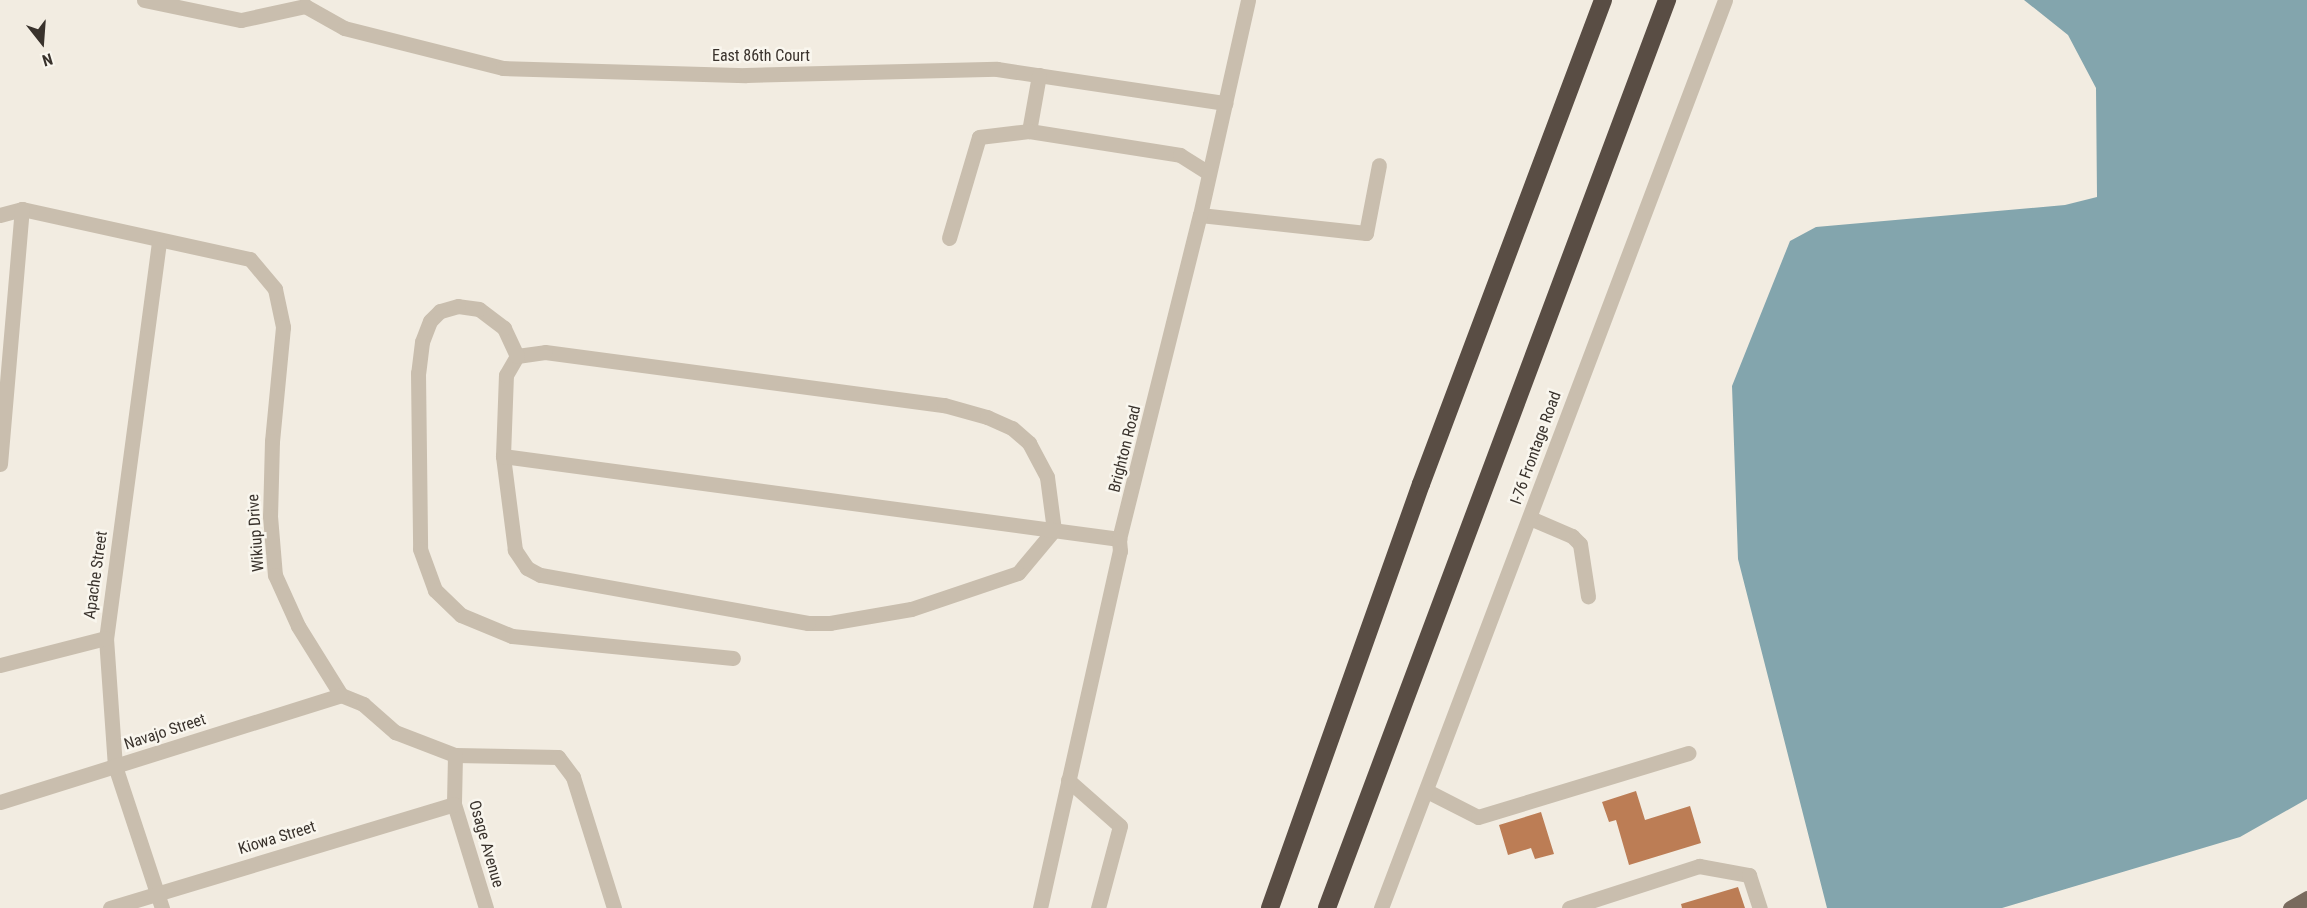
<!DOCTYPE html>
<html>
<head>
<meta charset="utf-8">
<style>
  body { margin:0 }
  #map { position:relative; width:2307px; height:908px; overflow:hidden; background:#f2ece1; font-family:"Roboto Condensed",sans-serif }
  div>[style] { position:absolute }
  .water>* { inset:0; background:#83a5ad }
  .building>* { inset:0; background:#bc7d55 }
  .minor>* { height:15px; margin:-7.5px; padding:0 7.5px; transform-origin:7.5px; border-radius:7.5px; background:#c9beae }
  .major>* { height:15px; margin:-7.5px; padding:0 7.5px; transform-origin:7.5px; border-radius:7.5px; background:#796b5e }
  .highway>* { height:18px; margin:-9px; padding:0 9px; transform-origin:9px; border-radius:9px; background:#594d44 }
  span { translate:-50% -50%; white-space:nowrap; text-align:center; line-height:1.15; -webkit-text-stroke:5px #f9f6ee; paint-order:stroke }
  .street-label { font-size:16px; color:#39322c }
  .north { position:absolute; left:12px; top:12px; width:60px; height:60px; -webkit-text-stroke:4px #f9f6ee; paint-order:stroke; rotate:163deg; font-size:16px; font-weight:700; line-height:24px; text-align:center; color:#39322c }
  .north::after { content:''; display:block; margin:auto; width:21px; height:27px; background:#39322c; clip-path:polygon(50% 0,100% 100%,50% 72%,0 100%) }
</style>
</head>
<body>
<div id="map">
  <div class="water">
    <div style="clip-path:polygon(2024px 0,2307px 0,2307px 799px,2240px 837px,2002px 908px,1827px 908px,1738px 559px,1732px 386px,1790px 241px,1816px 227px,2065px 205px,2097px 197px,2096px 88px,2068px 35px)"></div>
  </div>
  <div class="building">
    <div style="clip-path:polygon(1636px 791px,1645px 820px,1690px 806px,1701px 843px,1629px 865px,1616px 820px,1609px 822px,1602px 802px)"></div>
    <div style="clip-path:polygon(1541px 812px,1554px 854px,1535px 859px,1531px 848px,1508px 855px,1499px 825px)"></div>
    <div style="clip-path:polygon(1738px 887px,1745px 908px,1682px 908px,1681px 904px)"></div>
  </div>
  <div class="minor">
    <div style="left:144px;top:0;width:99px;rotate:11.7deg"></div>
    <div style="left:241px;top:20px;width:66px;rotate:-12.3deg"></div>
    <div style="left:305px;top:6px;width:45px;rotate:29.4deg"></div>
    <div style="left:344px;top:28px;width:164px;rotate:14.1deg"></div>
    <div style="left:503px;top:68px;width:243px;rotate:1.7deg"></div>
    <div style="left:746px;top:75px;width:251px;rotate:-1.4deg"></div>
    <div style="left:997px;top:69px;width:231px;rotate:8.5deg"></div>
    <div style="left:1039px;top:75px;width:57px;rotate:100.1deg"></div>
    <div style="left:1029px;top:131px;width:153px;rotate:9deg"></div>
    <div style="left:1180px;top:155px;width:34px;rotate:32deg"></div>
    <div style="left:0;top:215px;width:23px;rotate:-15deg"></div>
    <div style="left:22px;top:209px;width:233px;rotate:12.4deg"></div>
    <div style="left:250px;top:259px;width:39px;rotate:50deg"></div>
    <div style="left:275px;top:289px;width:39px;rotate:78deg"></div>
    <div style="left:283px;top:327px;width:115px;rotate:95.5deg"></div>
    <div style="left:272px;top:441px;width:75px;rotate:91.5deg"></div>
    <div style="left:270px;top:516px;width:59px;rotate:85.2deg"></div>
    <div style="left:275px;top:575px;width:56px;rotate:65.7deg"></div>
    <div style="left:298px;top:626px;width:81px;rotate:58.1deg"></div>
    <div style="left:341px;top:695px;width:24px;rotate:22deg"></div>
    <div style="left:363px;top:704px;width:43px;rotate:41.2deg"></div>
    <div style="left:395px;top:732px;width:64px;rotate:21deg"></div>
    <div style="left:455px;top:755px;width:103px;rotate:1.1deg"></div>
    <div style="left:558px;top:757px;width:25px;rotate:53deg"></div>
    <div style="left:573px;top:777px;width:137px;rotate:72.6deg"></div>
    <div style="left:1200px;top:215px;width:167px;rotate:6.2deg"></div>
    <div style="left:1366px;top:233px;width:69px;rotate:-79.2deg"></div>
    <div style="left:949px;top:238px;width:105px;rotate:-73.5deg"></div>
    <div style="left:979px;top:137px;width:50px;rotate:-6.8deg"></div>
    <div style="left:159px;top:242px;width:400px;rotate:97.6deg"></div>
    <div style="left:106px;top:638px;width:128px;rotate:86deg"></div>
    <div style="left:115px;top:766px;width:150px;rotate:71.7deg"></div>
    <div style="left:545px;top:352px;width:403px;rotate:7.6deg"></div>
    <div style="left:944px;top:405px;width:45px;rotate:15.6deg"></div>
    <div style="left:987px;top:417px;width:27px;rotate:24deg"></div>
    <div style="left:1012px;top:428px;width:23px;rotate:41deg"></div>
    <div style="left:1029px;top:443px;width:38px;rotate:62deg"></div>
    <div style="left:1047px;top:477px;width:53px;rotate:82.5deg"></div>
    <div style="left:1054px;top:530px;width:56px;rotate:129.9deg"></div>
    <div style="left:1018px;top:573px;width:113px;rotate:161.4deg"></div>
    <div style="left:911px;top:609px;width:82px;rotate:170.2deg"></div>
    <div style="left:830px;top:623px;width:22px;rotate:180deg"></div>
    <div style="left:808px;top:623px;width:272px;rotate:-169.8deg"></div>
    <div style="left:540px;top:575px;width:15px;rotate:-152deg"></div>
    <div style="left:527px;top:568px;width:22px;rotate:-124deg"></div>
    <div style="left:515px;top:550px;width:95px;rotate:-97.3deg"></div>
    <div style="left:503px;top:456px;width:81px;rotate:-87.9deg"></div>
    <div style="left:506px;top:375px;width:22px;rotate:-60deg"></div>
    <div style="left:517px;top:356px;width:28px;rotate:-8deg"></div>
    <div style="left:517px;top:356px;width:31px;rotate:-115deg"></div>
    <div style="left:504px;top:328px;width:31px;rotate:-143deg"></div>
    <div style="left:479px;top:309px;width:21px;rotate:-172deg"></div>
    <div style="left:458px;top:306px;width:19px;rotate:164deg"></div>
    <div style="left:440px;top:311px;width:14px;rotate:135deg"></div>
    <div style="left:430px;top:321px;width:22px;rotate:111deg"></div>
    <div style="left:422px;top:342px;width:31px;rotate:97deg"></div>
    <div style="left:418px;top:373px;width:176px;rotate:89.3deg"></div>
    <div style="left:420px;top:549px;width:44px;rotate:69.9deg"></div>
    <div style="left:435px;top:590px;width:36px;rotate:44deg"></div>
    <div style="left:461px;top:615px;width:55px;rotate:22.4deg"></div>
    <div style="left:512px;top:636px;width:222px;rotate:5.7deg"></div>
    <div style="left:503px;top:456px;width:622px;rotate:7.67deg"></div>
    <div style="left:0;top:464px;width:256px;rotate:-85.1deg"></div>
    <div style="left:1530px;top:518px;width:46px;rotate:23.2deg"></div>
    <div style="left:1572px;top:536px;width:11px;rotate:45deg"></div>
    <div style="left:1580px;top:544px;width:53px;rotate:81.3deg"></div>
    <div style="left:0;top:665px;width:109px;rotate:-14.3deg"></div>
    <div style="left:455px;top:755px;width:49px;rotate:91.2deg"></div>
    <div style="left:454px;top:804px;width:109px;rotate:72.9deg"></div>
    <div style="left:1068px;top:780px;width:69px;rotate:41.5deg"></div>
    <div style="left:1120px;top:826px;width:85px;rotate:105deg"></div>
    <div style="left:1427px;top:791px;width:57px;rotate:27deg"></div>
    <div style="left:1478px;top:817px;width:220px;rotate:-16.9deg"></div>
    <div style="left:0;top:802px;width:357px;rotate:-17.4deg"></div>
    <div style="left:110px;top:908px;width:359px;rotate:-16.8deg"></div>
    <div style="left:1040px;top:908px;width:366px;rotate:-77.4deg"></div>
    <div style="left:1120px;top:551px;width:12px;rotate:-95deg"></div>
    <div style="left:1119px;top:539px;width:334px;rotate:-76deg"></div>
    <div style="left:1200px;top:215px;width:220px;rotate:-77.4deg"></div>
    <div style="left:1381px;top:908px;width:971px;rotate:-69.25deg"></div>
    <div style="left:1569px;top:908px;width:137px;rotate:-17.9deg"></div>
    <div style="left:1699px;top:866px;width:51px;rotate:10.2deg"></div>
    <div style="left:1749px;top:875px;width:35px;rotate:72deg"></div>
  </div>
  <div class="major">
    <div style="left:2290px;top:908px;width:20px;rotate:-30deg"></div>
  </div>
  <div class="highway">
    <div style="left:1270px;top:908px;width:450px;rotate:-70.4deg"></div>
    <div style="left:1421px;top:484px;width:517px;rotate:-69.39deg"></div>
    <div style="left:1327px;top:908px;width:970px;rotate:-69.47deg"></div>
  </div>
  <div class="street-label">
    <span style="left:761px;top:56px">East 86th Court</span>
    <span style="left:1536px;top:448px;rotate:-70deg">I-76 Frontage Road</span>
    <span style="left:1125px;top:449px;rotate:-76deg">Brighton Road</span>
    <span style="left:256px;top:533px;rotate:-94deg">Wikiup Drive</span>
    <span style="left:96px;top:575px;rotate:-82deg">Apache Street</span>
    <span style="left:165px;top:732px;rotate:-18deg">Navajo Street</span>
    <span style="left:277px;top:838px;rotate:-17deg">Kiowa Street</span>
    <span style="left:486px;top:844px;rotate:74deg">Osage Avenue</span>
  </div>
  <div class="north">N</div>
</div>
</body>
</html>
